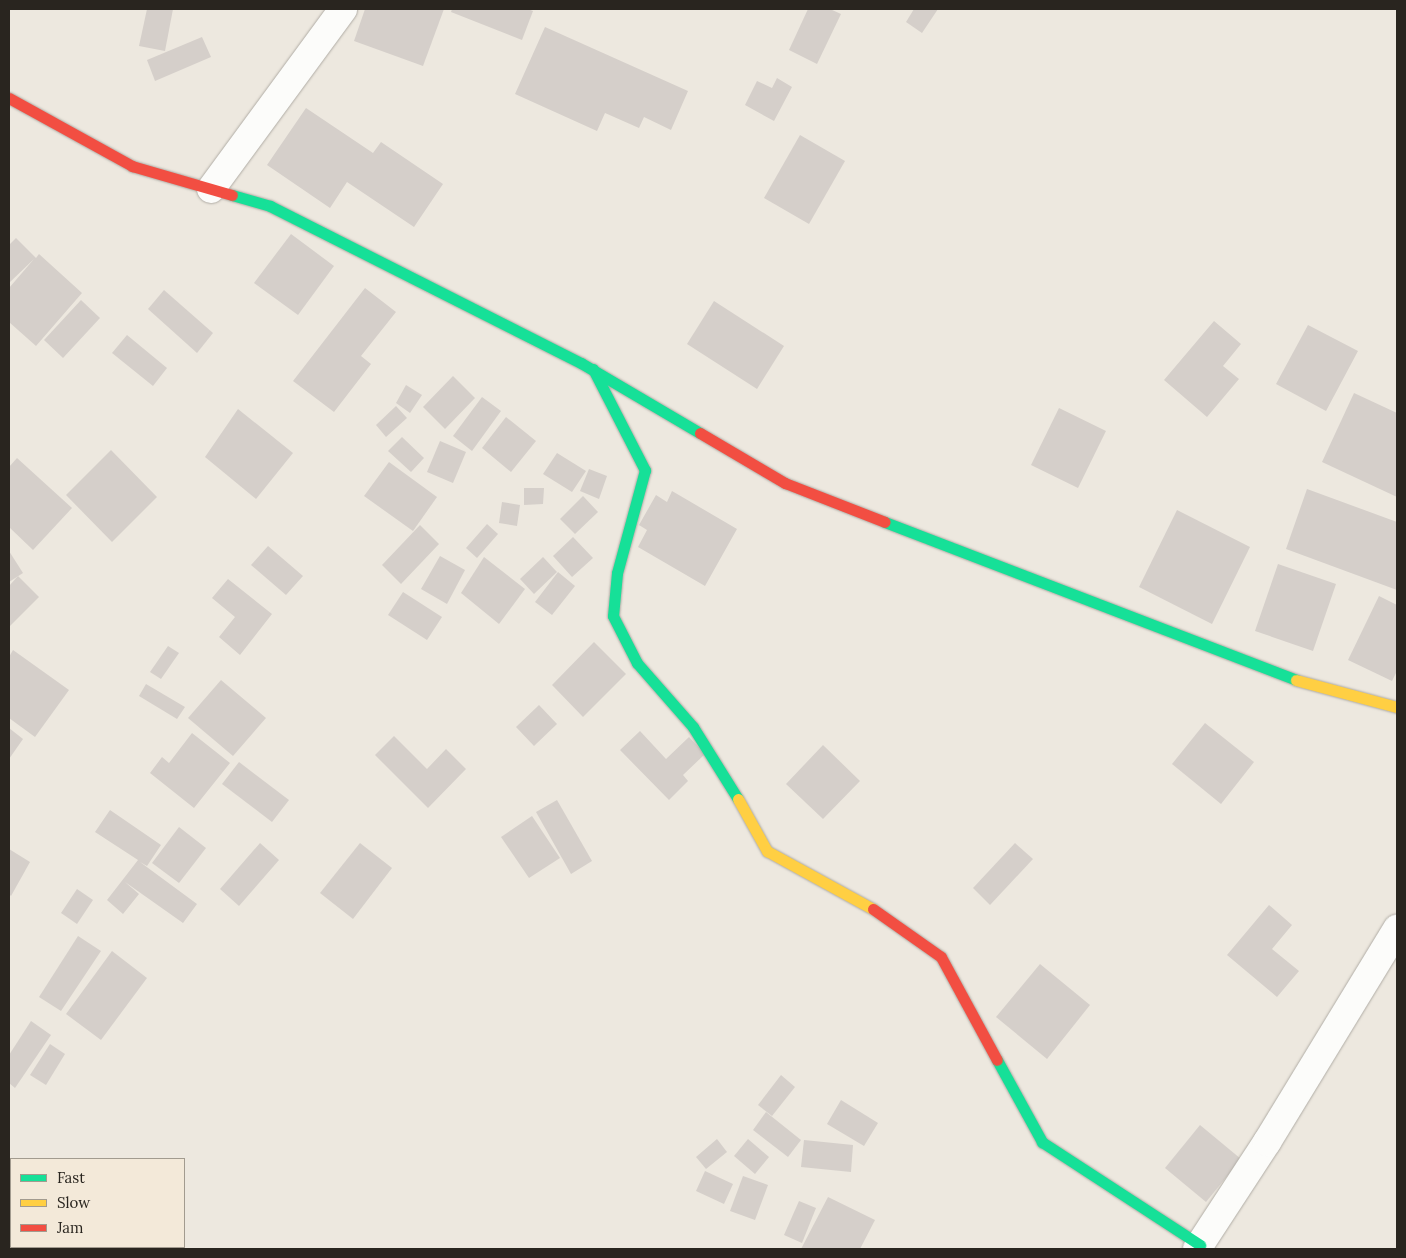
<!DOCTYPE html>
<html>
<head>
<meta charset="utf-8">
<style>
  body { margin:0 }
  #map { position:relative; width:1406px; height:1258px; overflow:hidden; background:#ede8df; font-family:Lora,serif }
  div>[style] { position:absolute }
  .building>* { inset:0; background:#d5cfca }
  .roads { filter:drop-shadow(0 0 1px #b0aca5) drop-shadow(0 0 1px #b0aca5) }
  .street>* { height:28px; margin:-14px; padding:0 14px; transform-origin:14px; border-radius:14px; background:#fcfcfa }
  .fast>* { height:11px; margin:-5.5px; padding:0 5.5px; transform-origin:5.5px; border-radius:5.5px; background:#16e098 }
  .slow>* { height:11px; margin:-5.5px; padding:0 5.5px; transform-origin:5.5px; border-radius:5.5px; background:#ffcf43 }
  .jam>* { height:11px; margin:-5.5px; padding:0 5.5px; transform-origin:5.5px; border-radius:5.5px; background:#f24e42 }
  span { translate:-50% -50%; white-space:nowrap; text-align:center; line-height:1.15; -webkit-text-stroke:5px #f3e9d9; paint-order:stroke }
  .frame { position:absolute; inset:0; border:10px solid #29251f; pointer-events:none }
  .legend { position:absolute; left:10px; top:1158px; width:175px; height:90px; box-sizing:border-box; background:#f3e9d9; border:1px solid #a29b8f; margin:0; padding:6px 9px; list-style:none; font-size:15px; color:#29251f }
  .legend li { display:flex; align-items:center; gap:10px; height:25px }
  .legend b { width:25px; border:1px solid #a29b8f }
</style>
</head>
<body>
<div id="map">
  <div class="building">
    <div style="clip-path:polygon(147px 9px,173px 9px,165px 51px,139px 46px)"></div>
    <div style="clip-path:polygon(365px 9px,444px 9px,423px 66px,354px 41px)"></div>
    <div style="clip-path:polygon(452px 9px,528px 9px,533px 11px,522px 40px,451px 12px)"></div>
    <div style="clip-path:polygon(808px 9px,830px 9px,841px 14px,817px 64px,789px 50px)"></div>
    <div style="clip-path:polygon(914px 9px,938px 9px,922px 33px,906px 22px)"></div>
    <div style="clip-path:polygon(545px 27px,688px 91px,671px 130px,644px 117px,639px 128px,605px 113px,597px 131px,515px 94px)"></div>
    <div style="clip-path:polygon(202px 37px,211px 57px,155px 81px,147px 60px)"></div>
    <div style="clip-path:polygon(777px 78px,792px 87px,774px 121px,745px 105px,757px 81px,772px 88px)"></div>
    <div style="clip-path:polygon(306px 108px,373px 153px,381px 142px,443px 184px,414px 227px,347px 182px,330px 208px,267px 165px)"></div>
    <div style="clip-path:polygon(800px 135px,845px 161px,809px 224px,764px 198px)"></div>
    <div style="clip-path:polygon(291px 234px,334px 266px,298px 315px,254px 283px)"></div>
    <div style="clip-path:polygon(16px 238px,36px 258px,39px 254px,82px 293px,36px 346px,9px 322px,9px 288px,34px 259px,9px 283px,9px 245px)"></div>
    <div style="clip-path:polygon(365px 288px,396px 312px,361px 356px,371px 364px,334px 412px,293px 381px)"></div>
    <div style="clip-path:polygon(164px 290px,213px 333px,197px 353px,148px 309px)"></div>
    <div style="clip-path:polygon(81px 300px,100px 318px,63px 358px,44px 340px)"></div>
    <div style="clip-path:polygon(714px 301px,784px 346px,757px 389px,687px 344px)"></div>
    <div style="clip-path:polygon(1214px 321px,1241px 344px,1223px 366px,1239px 379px,1207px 417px,1164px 380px)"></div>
    <div style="clip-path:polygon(1308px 325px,1358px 351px,1326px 411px,1276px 384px)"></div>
    <div style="clip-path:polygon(127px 335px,167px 368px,153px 386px,112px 353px)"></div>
    <div style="clip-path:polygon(453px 376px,475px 398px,445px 429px,423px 407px)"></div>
    <div style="clip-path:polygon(406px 385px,422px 395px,410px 413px,396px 403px)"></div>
    <div style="clip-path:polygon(1354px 393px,1397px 413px,1397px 497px,1322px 462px)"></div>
    <div style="clip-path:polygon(482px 397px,501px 411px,472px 451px,453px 436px)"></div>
    <div style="clip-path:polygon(396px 406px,407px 418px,386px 437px,376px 425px)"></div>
    <div style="clip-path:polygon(1059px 408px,1106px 431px,1078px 488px,1031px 465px)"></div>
    <div style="clip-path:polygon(238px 409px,293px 453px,256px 499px,205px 457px)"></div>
    <div style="clip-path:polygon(506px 417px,536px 441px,511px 472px,482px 448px)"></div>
    <div style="clip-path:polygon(402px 437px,424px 458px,411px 472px,388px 451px)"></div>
    <div style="clip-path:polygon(440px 441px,466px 452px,453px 483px,427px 472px)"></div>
    <div style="clip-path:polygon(111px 450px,157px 497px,112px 542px,66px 495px)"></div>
    <div style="clip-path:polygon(557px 453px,586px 471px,572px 492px,543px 474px)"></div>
    <div style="clip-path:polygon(17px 458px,72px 508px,33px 550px,9px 527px,9px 467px)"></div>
    <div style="clip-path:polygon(389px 462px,437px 497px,413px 531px,364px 496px)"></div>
    <div style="clip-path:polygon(589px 469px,607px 476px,599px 499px,580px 491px)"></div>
    <div style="clip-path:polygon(524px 488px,544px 488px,543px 504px,524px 505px)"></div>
    <div style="clip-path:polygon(1307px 489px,1397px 522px,1397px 590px,1286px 549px)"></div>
    <div style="clip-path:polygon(672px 491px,737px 529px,705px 586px,638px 547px,647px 530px,639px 525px,656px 495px,667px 502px)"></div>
    <div style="clip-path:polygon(583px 496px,598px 512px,575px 534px,560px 519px)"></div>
    <div style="clip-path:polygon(502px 502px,520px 505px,517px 526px,499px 523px)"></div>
    <div style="clip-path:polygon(1177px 510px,1250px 547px,1212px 624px,1139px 587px)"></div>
    <div style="clip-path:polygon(487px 524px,498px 534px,477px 558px,466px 548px)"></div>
    <div style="clip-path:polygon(420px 525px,439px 544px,401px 584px,382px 565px)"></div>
    <div style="clip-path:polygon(573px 537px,593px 558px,572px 577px,553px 556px)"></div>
    <div style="clip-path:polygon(268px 546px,303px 576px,286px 595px,251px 565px)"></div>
    <div style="clip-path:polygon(9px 551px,23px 573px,9px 582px)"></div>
    <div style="clip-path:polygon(440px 556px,465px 570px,447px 604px,421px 589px)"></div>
    <div style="clip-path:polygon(484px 557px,525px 589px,499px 624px,461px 593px)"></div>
    <div style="clip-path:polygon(543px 557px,557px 572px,534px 594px,520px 579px)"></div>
    <div style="clip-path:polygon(1278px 564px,1336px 584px,1313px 651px,1255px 631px)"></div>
    <div style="clip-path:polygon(558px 572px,575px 586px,552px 615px,535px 602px)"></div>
    <div style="clip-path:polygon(18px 576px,39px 597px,9px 627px,9px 586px)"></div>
    <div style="clip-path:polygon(228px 579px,272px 614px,240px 655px,219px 637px,235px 617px,212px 598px)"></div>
    <div style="clip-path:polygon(403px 592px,442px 617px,427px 640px,388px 615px)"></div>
    <div style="clip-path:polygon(1379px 596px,1397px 605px,1397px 671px,1392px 681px,1348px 660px)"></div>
    <div style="clip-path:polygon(594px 642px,626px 674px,583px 717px,552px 685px)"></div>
    <div style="clip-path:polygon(168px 646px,179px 653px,161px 679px,150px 672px)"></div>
    <div style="clip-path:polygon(13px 650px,69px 690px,35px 737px,9px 718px,9px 657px)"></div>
    <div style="clip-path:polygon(221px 680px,266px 718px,233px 756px,188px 718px)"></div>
    <div style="clip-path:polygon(146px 684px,185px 707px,177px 719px,139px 696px)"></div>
    <div style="clip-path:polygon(539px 705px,557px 724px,534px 746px,516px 727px)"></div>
    <div style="clip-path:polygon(1205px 723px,1254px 762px,1221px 804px,1172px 764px)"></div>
    <div style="clip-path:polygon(9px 728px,23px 739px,9px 759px)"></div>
    <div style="clip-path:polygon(640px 731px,666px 759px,689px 737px,705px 754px,683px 775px,688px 781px,669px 800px,620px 750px)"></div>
    <div style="clip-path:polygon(192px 733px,230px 763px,194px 808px,150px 773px,162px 757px,169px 763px)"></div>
    <div style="clip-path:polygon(394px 736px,427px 769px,446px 749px,466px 769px,428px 808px,375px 755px)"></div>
    <div style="clip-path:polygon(823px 745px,860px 781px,823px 819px,786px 784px)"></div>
    <div style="clip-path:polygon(239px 762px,289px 800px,272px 822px,222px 784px)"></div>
    <div style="clip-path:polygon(557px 800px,592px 861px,571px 874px,536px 812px)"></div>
    <div style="clip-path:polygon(110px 810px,161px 845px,147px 866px,140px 862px,197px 904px,183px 923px,125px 882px,139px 894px,123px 914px,107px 900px,138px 860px,95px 832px)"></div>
    <div style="clip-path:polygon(532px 816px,560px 858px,529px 878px,501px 837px)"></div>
    <div style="clip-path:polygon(179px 827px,206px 848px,179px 883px,152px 863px)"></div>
    <div style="clip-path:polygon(260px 843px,279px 860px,239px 906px,220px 889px)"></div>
    <div style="clip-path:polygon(360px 843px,392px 868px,353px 919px,320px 893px)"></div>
    <div style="clip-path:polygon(1015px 843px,1033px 859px,990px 905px,973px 888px)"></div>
    <div style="clip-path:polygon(9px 849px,30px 862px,11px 896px,9px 894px)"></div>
    <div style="clip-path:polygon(77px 889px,93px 900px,77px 924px,61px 913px)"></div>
    <div style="clip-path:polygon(1269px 905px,1292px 925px,1272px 949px,1299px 971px,1277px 997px,1227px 955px)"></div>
    <div style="clip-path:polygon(78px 936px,101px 951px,61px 1011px,39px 997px)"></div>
    <div style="clip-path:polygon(112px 951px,147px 978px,101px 1040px,66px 1014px)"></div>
    <div style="clip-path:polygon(1040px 964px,1090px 1005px,1047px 1059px,996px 1017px)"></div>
    <div style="clip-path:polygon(31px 1021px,51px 1035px,15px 1088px,9px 1083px,9px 1055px)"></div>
    <div style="clip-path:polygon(50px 1044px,65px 1054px,46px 1085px,30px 1075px)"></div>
    <div style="clip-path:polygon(781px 1075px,795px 1087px,772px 1116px,758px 1105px)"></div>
    <div style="clip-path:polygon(841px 1100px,878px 1123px,864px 1146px,827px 1124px)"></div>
    <div style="clip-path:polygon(766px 1112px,801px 1140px,788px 1157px,753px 1130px)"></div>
    <div style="clip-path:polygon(1200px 1125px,1241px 1159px,1206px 1202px,1165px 1168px)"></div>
    <div style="clip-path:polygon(717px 1139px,727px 1152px,706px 1169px,696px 1157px)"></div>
    <div style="clip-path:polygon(748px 1139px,769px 1157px,755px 1174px,734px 1156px)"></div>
    <div style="clip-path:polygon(804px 1140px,853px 1145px,851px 1172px,801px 1167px)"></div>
    <div style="clip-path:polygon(705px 1171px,733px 1184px,724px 1204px,696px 1191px)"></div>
    <div style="clip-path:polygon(743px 1176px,768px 1185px,755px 1220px,730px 1211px)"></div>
    <div style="clip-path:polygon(828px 1197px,875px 1220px,860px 1249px,801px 1249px)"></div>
    <div style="clip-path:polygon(799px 1201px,816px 1208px,802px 1243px,784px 1235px)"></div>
    <div style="clip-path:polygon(51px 1247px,98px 1247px,49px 1249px)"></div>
  </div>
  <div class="roads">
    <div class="street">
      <div style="left:211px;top:189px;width:223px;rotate:-53.7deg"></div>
      <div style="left:1197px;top:1249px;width:128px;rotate:-56.8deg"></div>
      <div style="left:1267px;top:1142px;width:250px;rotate:-58.6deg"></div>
    </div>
    <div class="fast">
      <div style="left:232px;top:195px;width:40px;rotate:16deg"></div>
      <div style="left:270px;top:206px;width:348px;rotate:26.8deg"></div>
      <div style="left:581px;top:363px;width:138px;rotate:30.5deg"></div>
      <div style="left:593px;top:369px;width:114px;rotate:62.8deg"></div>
      <div style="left:645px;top:470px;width:107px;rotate:105.2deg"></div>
      <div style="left:617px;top:573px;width:43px;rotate:95.3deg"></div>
      <div style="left:613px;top:616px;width:53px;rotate:62.9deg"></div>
      <div style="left:637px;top:663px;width:85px;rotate:48.8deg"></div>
      <div style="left:693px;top:727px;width:85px;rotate:58deg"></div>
      <div style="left:885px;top:522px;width:440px;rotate:21deg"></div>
      <div style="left:997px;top:1060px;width:94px;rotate:61.2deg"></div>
      <div style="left:1042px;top:1142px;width:189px;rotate:33.1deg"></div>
    </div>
    <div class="slow">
      <div style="left:1296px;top:680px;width:105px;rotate:15deg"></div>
      <div style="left:738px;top:799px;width:60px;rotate:60.9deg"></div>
      <div style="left:767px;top:851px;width:121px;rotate:28.7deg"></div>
    </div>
    <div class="jam">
      <div style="left:9px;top:98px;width:141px;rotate:28.9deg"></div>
      <div style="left:132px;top:166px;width:104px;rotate:16.2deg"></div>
      <div style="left:700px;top:433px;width:99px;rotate:30.5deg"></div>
      <div style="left:785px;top:483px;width:107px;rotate:21.3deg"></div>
      <div style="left:873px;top:909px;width:83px;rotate:35.2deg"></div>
      <div style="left:941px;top:957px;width:117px;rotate:61.5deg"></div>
    </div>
  </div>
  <div class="frame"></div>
  <ul class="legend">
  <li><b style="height:6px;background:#16e098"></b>Fast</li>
  <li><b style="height:6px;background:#ffcf43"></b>Slow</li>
  <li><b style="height:6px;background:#f24e42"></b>Jam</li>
  </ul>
</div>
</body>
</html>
